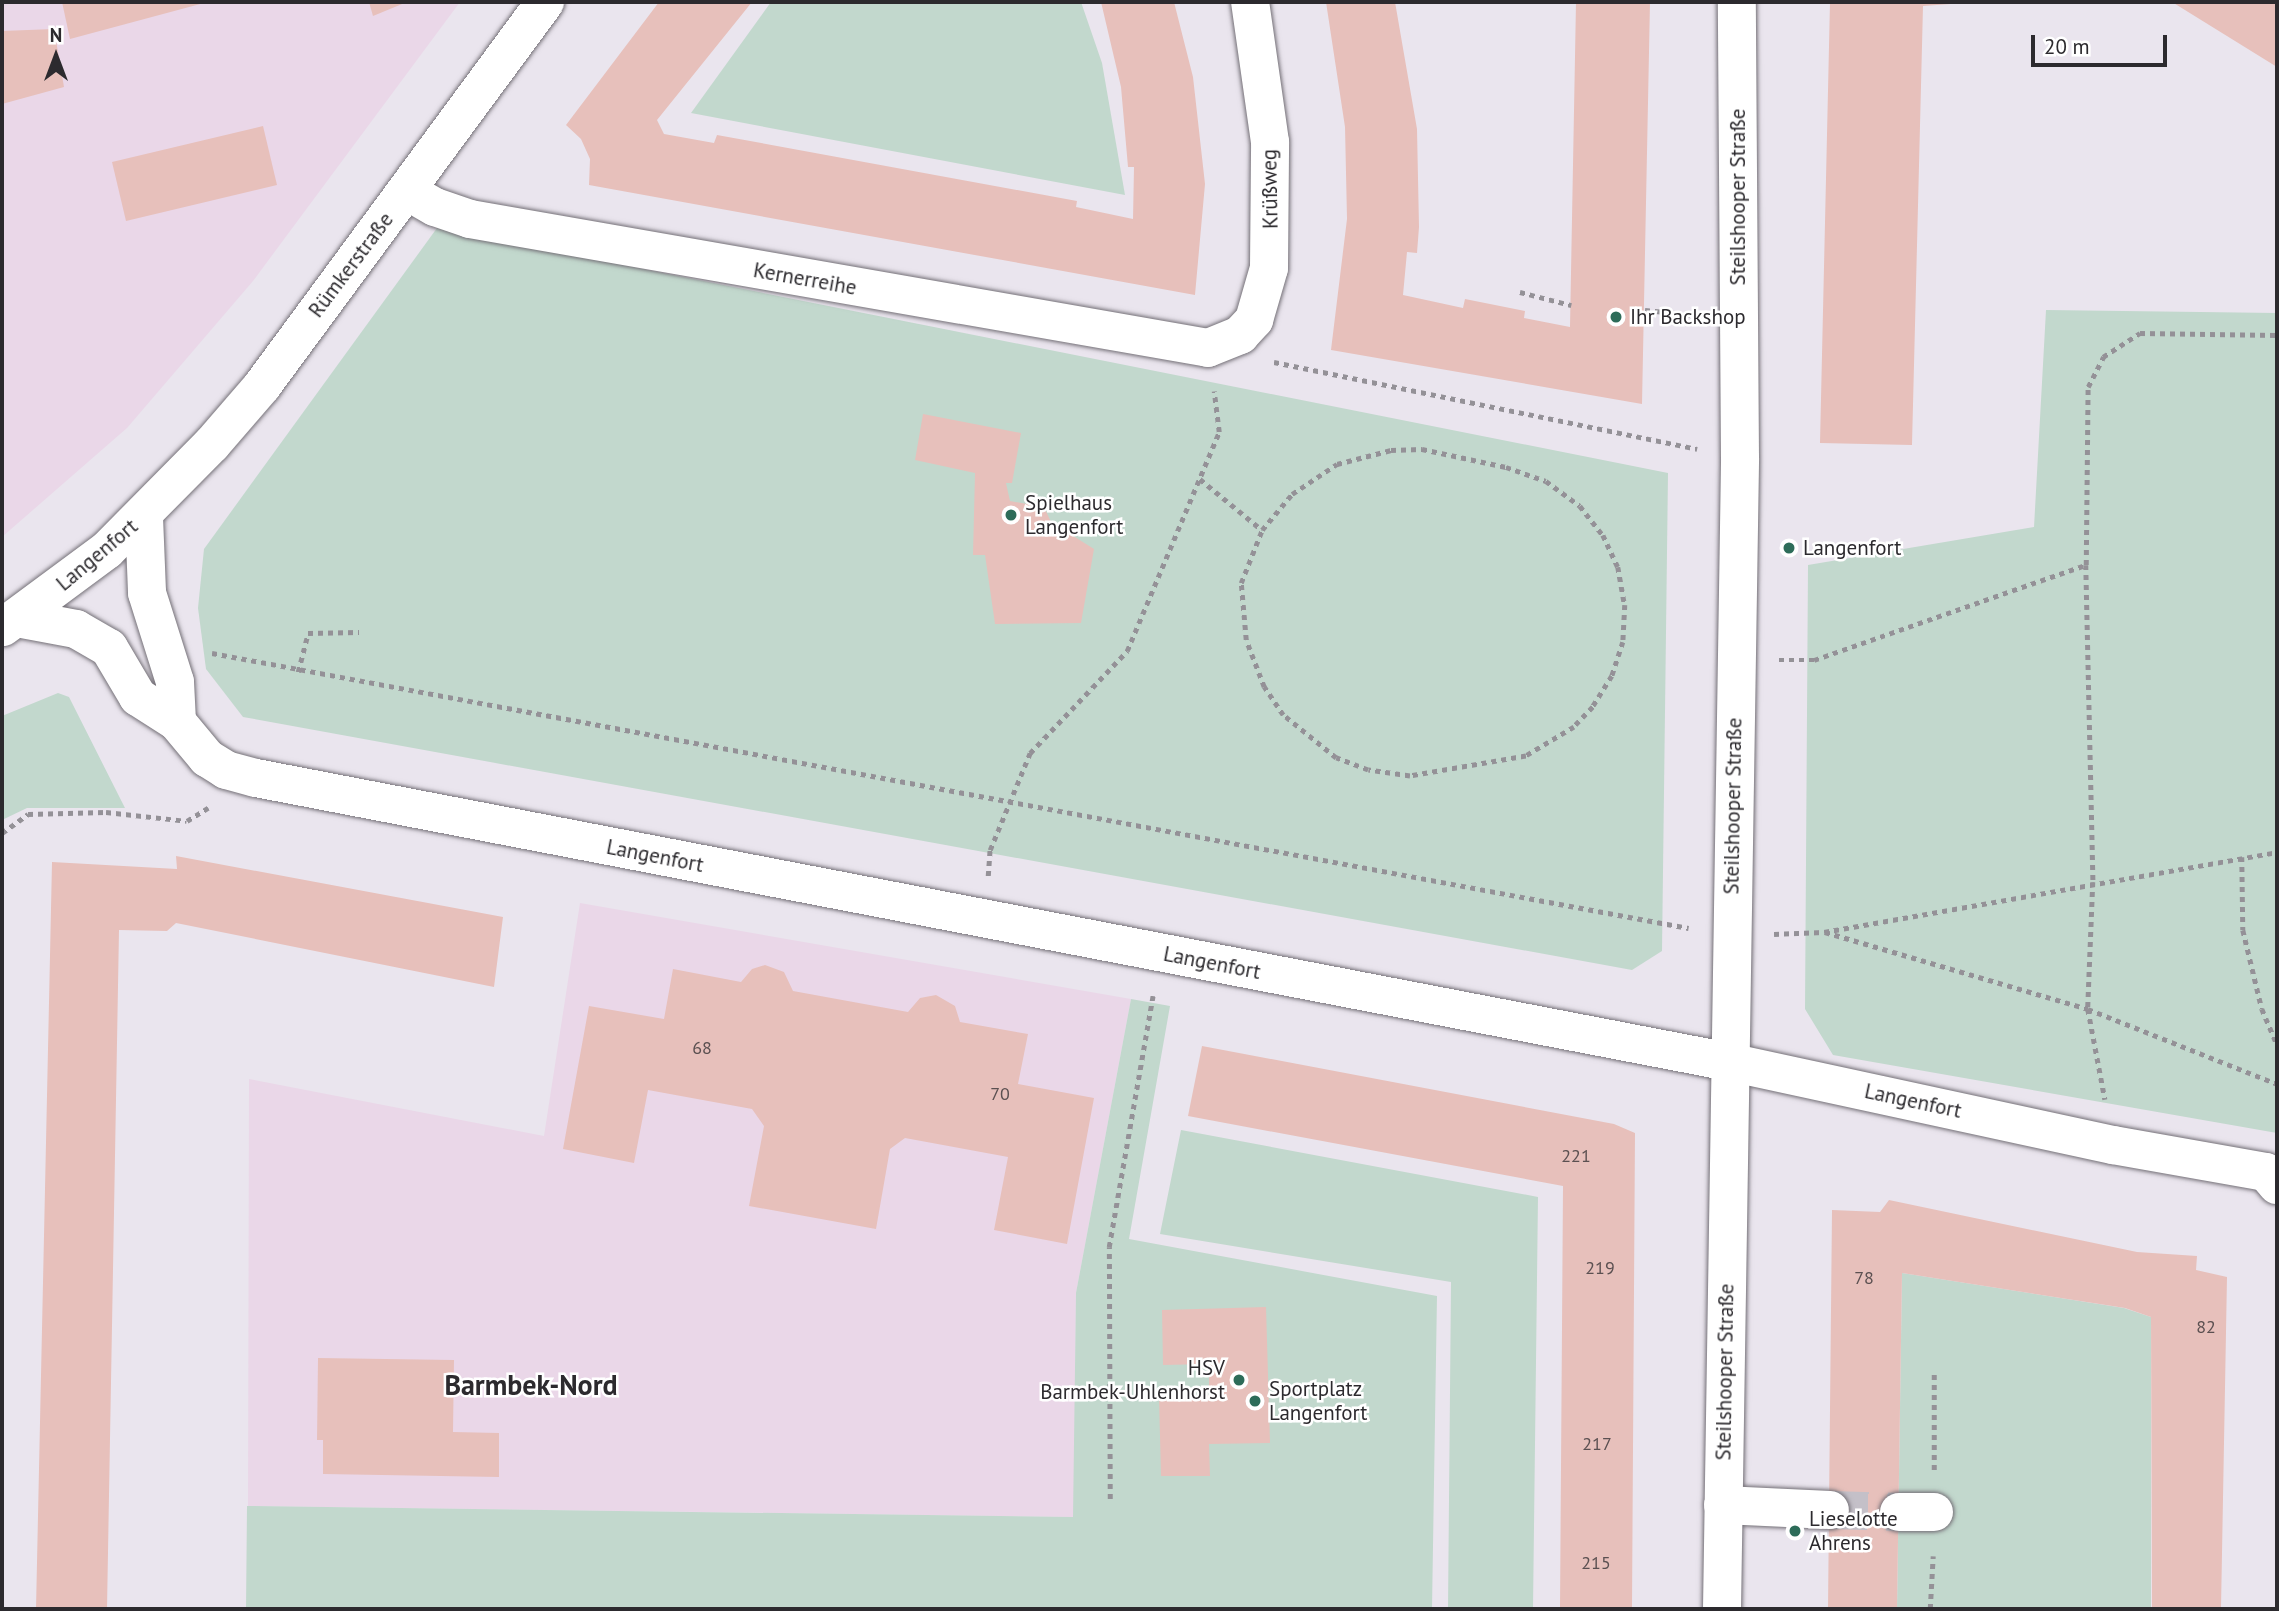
<!DOCTYPE html>
<html>
<head>
<meta charset="utf-8">
<style>
  body { margin:0 }
  #map { position:relative; width:2279px; height:1611px; overflow:hidden; background:#eae5ee; font-family:"PT Sans",sans-serif }
  div>[style] { position:absolute }
  .education>* { inset:0; background:#ead7e8 }
  .green>* { inset:0; background:#c2d8cd }
  .building>* { inset:0; background:#e7c0bb }
  .minor-tunnel>* { height:38px; margin-top:-19px; transform-origin:0; background:repeating-linear-gradient(90deg,#c4c0c8 0 38px,transparent 0 57px) }
  .path>* { height:4.5px; margin-top:-2.25px; transform-origin:0; background:repeating-linear-gradient(90deg,#949197 0 5px,transparent 0 10px) }
  .roads { filter:drop-shadow(0 0 2px #747077) drop-shadow(0 0 2px #747077) }
  .minor>* { height:38px; margin:-19px; padding:0 19px; transform-origin:19px; border-radius:19px; background:#fff }
  .dots>* { width:19px; height:19px; translate:-50% -50%; box-sizing:border-box; border:4px solid #fff; border-radius:50% }
  span { translate:-50% -50%; white-space:nowrap; text-align:center; line-height:1.15; -webkit-text-stroke:5px #fff; paint-order:stroke }
  .number-label { font-size:18px; color:#5b5051 }
  .number-label span { -webkit-text-stroke-width:0 }
  .street-label { font-size:21px; color:#2c2a2e }
  .poi-label { font-size:21px; color:#2c2a2e }
  .left { translate:0 -50%; text-align:left }
  .right { translate:-100% -50%; text-align:right }
  .district-label { font-size:28px; color:#2c2a2e; font-weight:700 }
  .frame { position:absolute; inset:0; border:4px solid #2c2a2e; pointer-events:none }
  .north { position:absolute; left:21px; top:21px; width:70px; height:70px; -webkit-text-stroke:5px #fff; paint-order:stroke; rotate:0deg; font-size:19px; font-weight:700; line-height:28px; text-align:center; color:#2c2a2e }
  .north::after { content:''; display:block; margin:auto; width:24px; height:32px; background:#2c2a2e; clip-path:polygon(50% 0,100% 100%,50% 72%,0 100%) }
  .scale { position:absolute; left:2031px; top:35px; width:136px; height:32px; box-sizing:border-box; border:4px solid #2c2a2e; border-top:0; padding-left:9px; font-size:21px; line-height:24px; white-space:nowrap; color:#2c2a2e; -webkit-text-stroke:5px #fff; paint-order:stroke }
</style>
</head>
<body>
<div id="map">
  <div class="education">
    <div style="clip-path:polygon(2px 2px,460px 2px,253px 281px,127px 428px,2px 537px)"></div>
    <div style="clip-path:polygon(580px 903px,1131px 999px,1076px 1293px,1074px 1517px,248px 1506px,249px 1079px,544px 1136px)"></div>
  </div>
  <div class="green">
    <div style="clip-path:polygon(771px 2px,1081px 2px,1102px 63px,1125px 195px,691px 113px)"></div>
    <div style="clip-path:polygon(437px 228px,1668px 473px,1662px 951px,1632px 970px,243px 717px,206px 669px,198px 608px,204px 549px)"></div>
    <div style="clip-path:polygon(2046px 310px,2277px 313px,2277px 1133px,1833px 1055px,1805px 1009px,1808px 565px,2034px 527px)"></div>
    <div style="clip-path:polygon(58px 693px,69px 697px,125px 808px,27px 808px,2px 820px,2px 716px)"></div>
    <div style="clip-path:polygon(1131px 999px,1170px 1006px,1129px 1239px,1437px 1296px,1432px 1609px,246px 1609px,247px 1506px,1073px 1517px,1076px 1293px)"></div>
    <div style="clip-path:polygon(1181px 1130px,1538px 1197px,1533px 1609px,1448px 1609px,1451px 1282px,1160px 1234px)"></div>
    <div style="clip-path:polygon(1902px 1273px,2124px 1308px,2151px 1317px,2151px 1609px,1897px 1609px)"></div>
  </div>
  <div class="building">
    <div style="clip-path:polygon(62px 2px,204px 2px,204px 3px,70px 39px)"></div>
    <div style="clip-path:polygon(369px 2px,407px 2px,373px 16px)"></div>
    <div style="clip-path:polygon(659px 2px,752px 2px,657px 120px,664px 134px,714px 143px,717px 135px,1077px 201px,1076px 207px,1133px 219px,1134px 167px,1128px 167px,1121px 87px,1101px 2px,1174px 2px,1193px 77px,1205px 184px,1195px 295px,589px 185px,590px 159px,581px 139px,566px 125px)"></div>
    <div style="clip-path:polygon(1326px 2px,1395px 2px,1417px 129px,1419px 227px,1417px 253px,1407px 252px,1403px 295px,1463px 308px,1465px 299px,1525px 311px,1524px 318px,1570px 327px,1576px 2px,1650px 2px,1642px 404px,1331px 350px,1347px 219px,1345px 127px)"></div>
    <div style="clip-path:polygon(1830px 2px,1978px 2px,1923px 6px,1912px 445px,1820px 443px)"></div>
    <div style="clip-path:polygon(2172px 2px,2277px 2px,2277px 67px)"></div>
    <div style="clip-path:polygon(54px 29px,64px 87px,2px 104px,2px 31px)"></div>
    <div style="clip-path:polygon(263px 126px,277px 185px,126px 221px,112px 162px)"></div>
    <div style="clip-path:polygon(923px 414px,1021px 433px,1012px 483px,1006px 483px,1010px 501px,1044px 507px,1051px 522px,1094px 549px,1081px 623px,995px 624px,985px 555px,973px 555px,975px 473px,915px 460px)"></div>
    <div style="clip-path:polygon(176px 856px,503px 917px,494px 987px,176px 923px,167px 931px,119px 930px,107px 1609px,36px 1609px,52px 862px,177px 869px)"></div>
    <div style="clip-path:polygon(765px 965px,784px 972px,793px 991px,908px 1012px,920px 998px,936px 995px,955px 1006px,960px 1022px,1028px 1034px,1018px 1084px,1094px 1098px,1067px 1244px,994px 1230px,1008px 1157px,905px 1138px,890px 1149px,876px 1229px,749px 1206px,764px 1126px,752px 1109px,648px 1090px,634px 1163px,563px 1149px,589px 1006px,664px 1019px,673px 969px,741px 982px,752px 969px)"></div>
    <div style="clip-path:polygon(1202px 1046px,1614px 1124px,1635px 1133px,1632px 1609px,1560px 1609px,1563px 1186px,1188px 1116px)"></div>
    <div style="clip-path:polygon(1889px 1200px,2137px 1252px,2197px 1256px,2196px 1270px,2227px 1277px,2221px 1609px,2152px 1609px,2151px 1317px,2125px 1308px,1902px 1273px,1897px 1609px,1828px 1609px,1832px 1210px,1880px 1212px)"></div>
    <div style="clip-path:polygon(1266px 1307px,1270px 1443px,1209px 1444px,1210px 1476px,1161px 1476px,1159px 1397px,1209px 1395px,1209px 1364px,1163px 1365px,1162px 1310px)"></div>
    <div style="clip-path:polygon(318px 1358px,454px 1360px,453px 1432px,499px 1433px,499px 1477px,323px 1474px,323px 1440px,317px 1440px)"></div>
  </div>
  <div class="minor-tunnel">
    <div style="left:1830px;top:1510px;width:69px;rotate:1.7deg"></div>
  </div>
  <div class="path">
    <div style="left:1520px;top:292px;width:53px;rotate:14.3deg"></div>
    <div style="left:1645px;top:310px;width:51px;rotate:5.6deg"></div>
    <div style="left:1274px;top:362px;width:432px;rotate:11.6deg"></div>
    <div style="left:1422px;top:449px;width:86px;rotate:12.1deg"></div>
    <div style="left:1506px;top:467px;width:42px;rotate:19.3deg"></div>
    <div style="left:1546px;top:481px;width:42px;rotate:36.3deg"></div>
    <div style="left:1580px;top:506px;width:37px;rotate:52deg"></div>
    <div style="left:1603px;top:535px;width:35px;rotate:65deg"></div>
    <div style="left:1618px;top:567px;width:39px;rotate:80deg"></div>
    <div style="left:1625px;top:605px;width:37px;rotate:93deg"></div>
    <div style="left:1623px;top:642px;width:36px;rotate:108deg"></div>
    <div style="left:1612px;top:676px;width:36px;rotate:122deg"></div>
    <div style="left:1593px;top:707px;width:28px;rotate:134deg"></div>
    <div style="left:1574px;top:727px;width:56px;rotate:148.9deg"></div>
    <div style="left:1526px;top:756px;width:118px;rotate:170.2deg"></div>
    <div style="left:1410px;top:776px;width:42px;rotate:-171.9deg"></div>
    <div style="left:1368px;top:770px;width:34px;rotate:-159deg"></div>
    <div style="left:1336px;top:758px;width:68px;rotate:-140.9deg"></div>
    <div style="left:1283px;top:715px;width:34px;rotate:-124deg"></div>
    <div style="left:1264px;top:687px;width:50px;rotate:-111deg"></div>
    <div style="left:1246px;top:640px;width:57px;rotate:-95deg"></div>
    <div style="left:1241px;top:583px;width:57px;rotate:-68.4deg"></div>
    <div style="left:1262px;top:530px;width:47px;rotate:-50.2deg"></div>
    <div style="left:1292px;top:494px;width:54px;rotate:-33.7deg"></div>
    <div style="left:1337px;top:464px;width:56px;rotate:-14.5deg"></div>
    <div style="left:1391px;top:450px;width:31px;rotate:-2deg"></div>
    <div style="left:1200px;top:479px;width:80px;rotate:39.4deg"></div>
    <div style="left:2086px;top:565px;width:317px;rotate:88.7deg"></div>
    <div style="left:2093px;top:882px;width:127px;rotate:92.3deg"></div>
    <div style="left:2088px;top:1009px;width:92px;rotate:79.3deg"></div>
    <div style="left:212px;top:653px;width:1502px;rotate:10.55deg"></div>
    <div style="left:1779px;top:660px;width:35px"></div>
    <div style="left:1814px;top:660px;width:288px;rotate:-19.3deg"></div>
    <div style="left:2086px;top:565px;width:178px;rotate:-89.4deg"></div>
    <div style="left:2088px;top:387px;width:34px;rotate:-63deg"></div>
    <div style="left:2103px;top:357px;width:44px;rotate:-33deg"></div>
    <div style="left:2140px;top:333px;width:137px;rotate:0.8deg"></div>
    <div style="left:298px;top:672px;width:40px;rotate:-75.6deg"></div>
    <div style="left:308px;top:633px;width:51px;rotate:-1.1deg"></div>
    <div style="left:2px;top:833px;width:32px;rotate:-36deg"></div>
    <div style="left:28px;top:814px;width:78px;rotate:-1.5deg"></div>
    <div style="left:106px;top:812px;width:81px;rotate:6.3deg"></div>
    <div style="left:187px;top:821px;width:25px;rotate:-32deg"></div>
    <div style="left:2242px;top:857px;width:73px;rotate:89.2deg"></div>
    <div style="left:2243px;top:930px;width:81px;rotate:76.5deg"></div>
    <div style="left:2262px;top:1009px;width:38px;rotate:67deg"></div>
    <div style="left:988px;top:876px;width:26px;rotate:-86deg"></div>
    <div style="left:990px;top:850px;width:105px;rotate:-67.6deg"></div>
    <div style="left:1030px;top:753px;width:141px;rotate:-46.4deg"></div>
    <div style="left:1127px;top:651px;width:238px;rotate:-67.2deg"></div>
    <div style="left:1219px;top:432px;width:41px;rotate:-97deg"></div>
    <div style="left:1825px;top:932px;width:274px;rotate:16.3deg"></div>
    <div style="left:2088px;top:1009px;width:203px;rotate:21.6deg"></div>
    <div style="left:1774px;top:934px;width:50px;rotate:-2.3deg"></div>
    <div style="left:1824px;top:932px;width:460px;rotate:-10deg"></div>
    <div style="left:1934px;top:1470px;width:97px;rotate:-90deg"></div>
    <div style="left:1110px;top:1499px;width:252px;rotate:-90.2deg"></div>
    <div style="left:1109px;top:1247px;width:255px;rotate:-80.1deg"></div>
    <div style="left:1930px;top:1609px;width:53px;rotate:-86.8deg"></div>
  </div>
  <div class="roads">
    <div class="minor">
      <div style="left:407px;top:191px;width:32px;rotate:30deg"></div>
      <div style="left:435px;top:207px;width:37px;rotate:19deg"></div>
      <div style="left:470px;top:219px;width:749px;rotate:9.91deg"></div>
      <div style="left:1208px;top:348px;width:35px;rotate:-22deg"></div>
      <div style="left:1240px;top:335px;width:21px;rotate:-47deg"></div>
      <div style="left:1254px;top:320px;width:54px;rotate:-73.9deg"></div>
      <div style="left:1269px;top:268px;width:126px;rotate:-89.5deg"></div>
      <div style="left:1270px;top:142px;width:141px;rotate:-98.1deg"></div>
      <div style="left:144px;top:517px;width:76px;rotate:87.7deg"></div>
      <div style="left:147px;top:593px;width:93px;rotate:72.5deg"></div>
      <div style="left:175px;top:682px;width:40px;rotate:87.1deg"></div>
      <div style="left:17px;top:618px;width:60px;rotate:10.6deg"></div>
      <div style="left:76px;top:629px;width:38px;rotate:30deg"></div>
      <div style="left:109px;top:648px;width:57px;rotate:59.4deg"></div>
      <div style="left:138px;top:697px;width:46px;rotate:32.7deg"></div>
      <div style="left:177px;top:722px;width:47px;rotate:50.2deg"></div>
      <div style="left:207px;top:758px;width:22px;rotate:32deg"></div>
      <div style="left:226px;top:770px;width:31px;rotate:15deg"></div>
      <div style="left:256px;top:778px;width:1500px;rotate:10.91deg"></div>
      <div style="left:1729px;top:1062px;width:393px;rotate:12.2deg"></div>
      <div style="left:2113px;top:1145px;width:155px;rotate:10deg"></div>
      <div style="left:2266px;top:1172px;width:17px;rotate:50deg"></div>
      <div style="left:3px;top:627px;width:129px;rotate:-36.5deg"></div>
      <div style="left:107px;top:550px;width:149px;rotate:-45.3deg"></div>
      <div style="left:212px;top:444px;width:77px;rotate:-49.2deg"></div>
      <div style="left:262px;top:386px;width:477px;rotate:-53.6deg"></div>
      <div style="left:1723px;top:1505px;width:107px;rotate:2.7deg"></div>
      <div style="left:1899px;top:1512px;width:35px"></div>
      <div style="left:1722px;top:1609px;width:1151px;rotate:-89.1deg"></div>
      <div style="left:1740px;top:458px;width:456px;rotate:-90.4deg"></div>
    </div>
  </div>
  <div class="dots">
    <div style="left:1616px;top:317px;background:#2d6c59"></div>
    <div style="left:1011px;top:515px;background:#2d6c59"></div>
    <div style="left:1789px;top:548px;background:#2d6c59"></div>
    <div style="left:1239px;top:1380px;background:#2d6c59"></div>
    <div style="left:1255px;top:1401px;background:#2d6c59"></div>
    <div style="left:1795px;top:1531px;background:#2d6c59"></div>
  </div>
  <div class="number-label">
    <span style="left:702px;top:1048px">68</span>
    <span style="left:1000px;top:1094px">70</span>
    <span style="left:1576px;top:1156px">221</span>
    <span style="left:1600px;top:1268px">219</span>
    <span style="left:1864px;top:1278px">78</span>
    <span style="left:2206px;top:1327px">82</span>
    <span style="left:1597px;top:1444px">217</span>
    <span style="left:1596px;top:1563px">215</span>
  </div>
  <div class="street-label">
    <span style="left:1270px;top:189px;rotate:-91deg">Krüßweg</span>
    <span style="left:1738px;top:197px;rotate:-90deg">Steilshooper Straße</span>
    <span style="left:351px;top:265px;rotate:-53deg">Rümkerstraße</span>
    <span style="left:805px;top:279px;rotate:10deg">Kernerreihe</span>
    <span style="left:97px;top:555px;rotate:-40deg">Langenfort</span>
    <span style="left:1733px;top:806px;rotate:-89deg">Steilshooper Straße</span>
    <span style="left:655px;top:856px;rotate:11deg">Langenfort</span>
    <span style="left:1212px;top:963px;rotate:11deg">Langenfort</span>
    <span style="left:1913px;top:1101px;rotate:12deg">Langenfort</span>
    <span style="left:1725px;top:1372px;rotate:-89deg">Steilshooper Straße</span>
  </div>
  <div class="poi-label">
    <span class="left" style="left:1630px;top:317px">Ihr Backshop</span>
    <span class="left" style="left:1025px;top:515px">Spielhaus<br>Langenfort</span>
    <span class="left" style="left:1803px;top:548px">Langenfort</span>
    <span class="right" style="left:1225px;top:1380px">HSV<br>Barmbek-Uhlenhorst</span>
    <span class="left" style="left:1269px;top:1401px">Sportplatz<br>Langenfort</span>
    <span class="left" style="left:1809px;top:1531px">Lieselotte<br>Ahrens</span>
  </div>
  <div class="district-label">
    <span style="left:531px;top:1385px">Barmbek-Nord</span>
  </div>
  <div class="frame"></div>
  <div class="north">N</div>
  <div class="scale">20 m</div>
</div>
</body>
</html>
